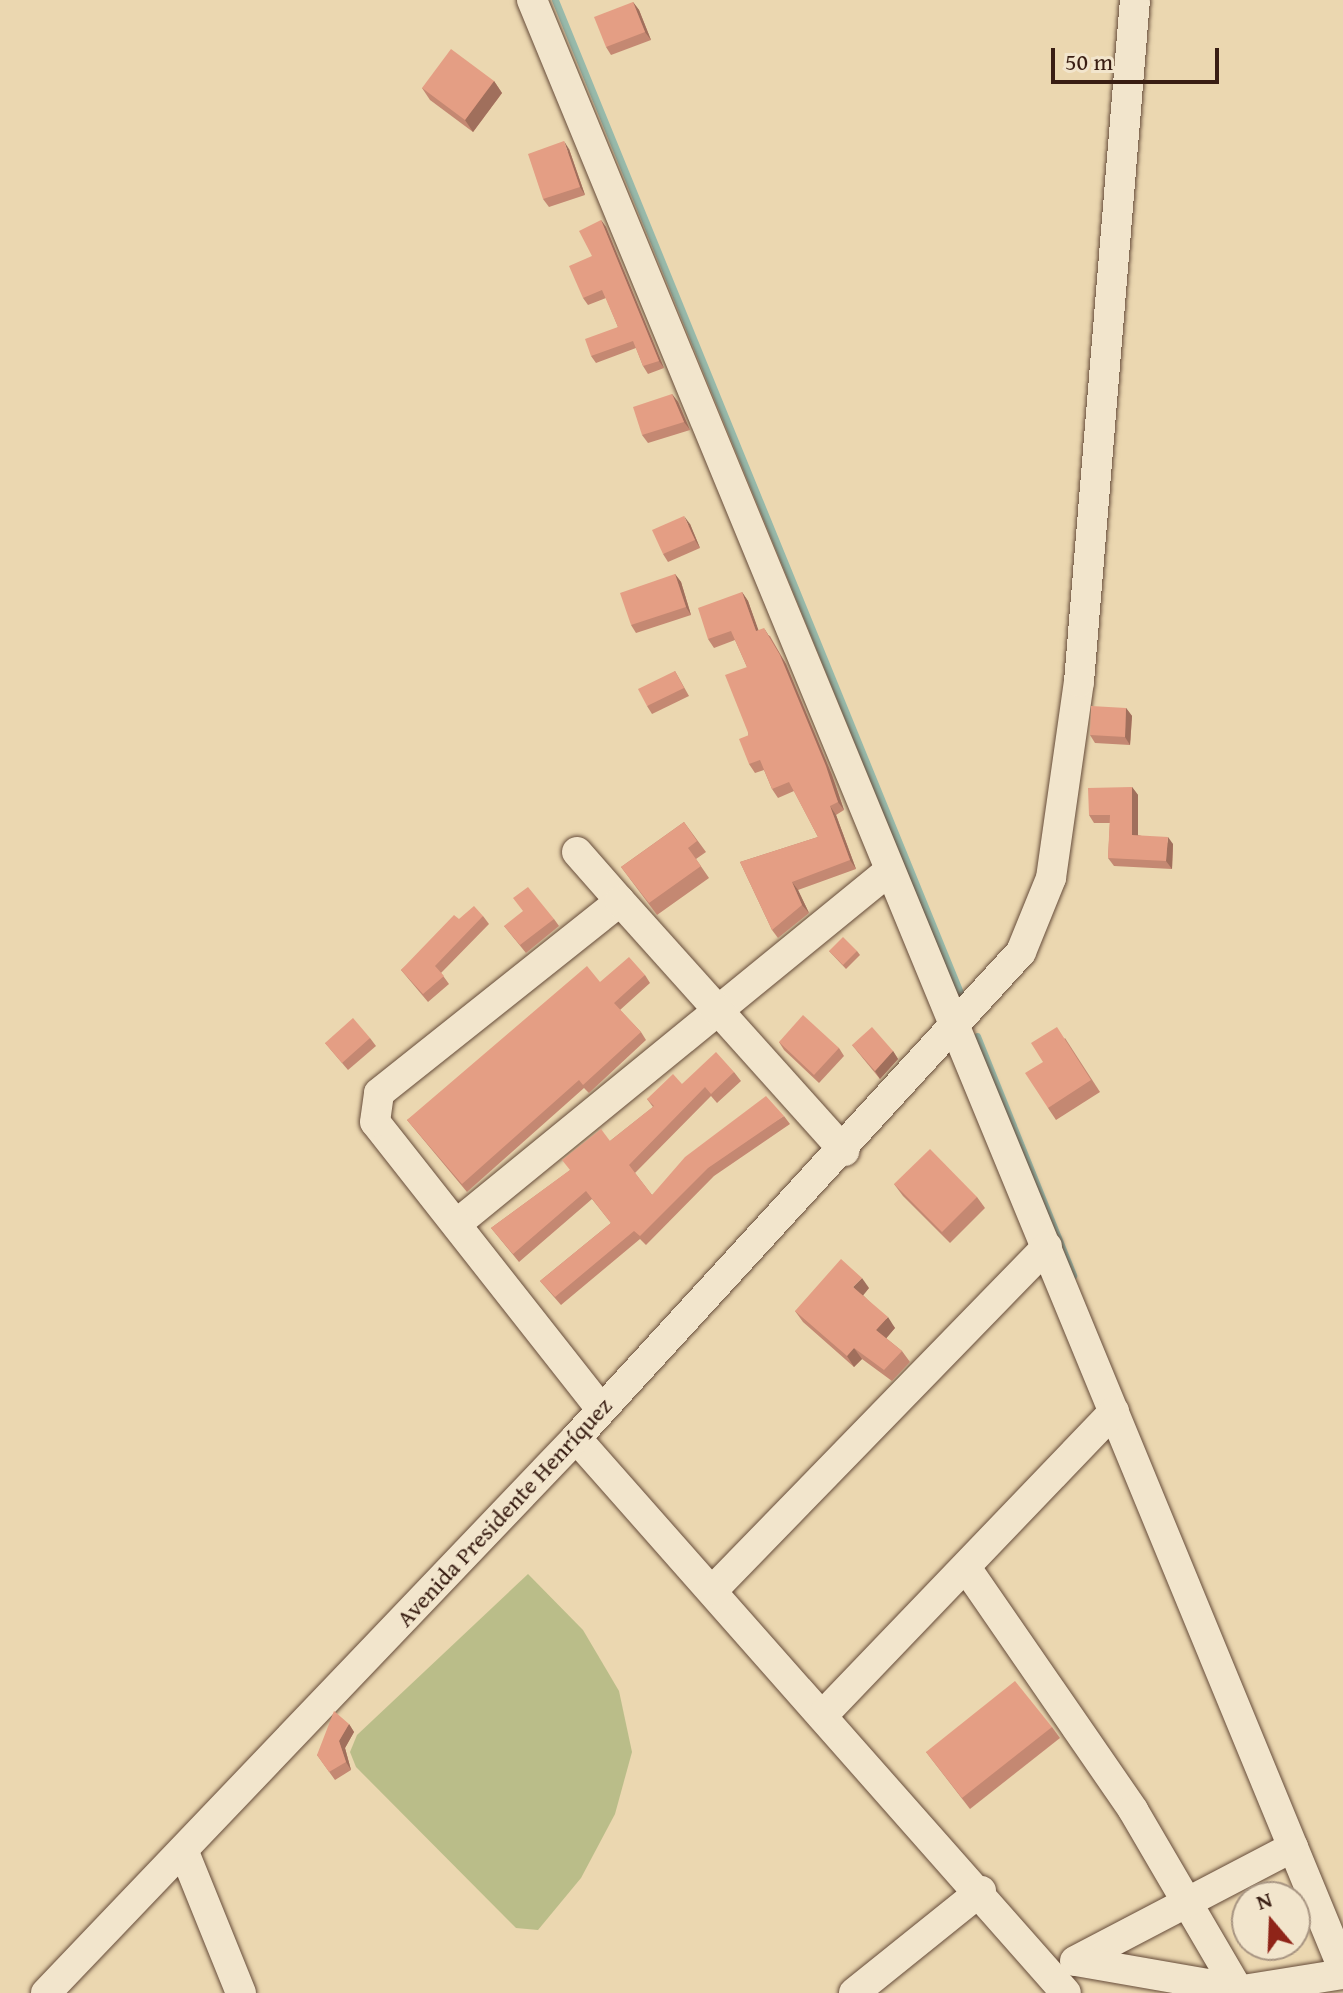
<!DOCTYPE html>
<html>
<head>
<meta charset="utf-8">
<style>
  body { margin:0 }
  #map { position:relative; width:1343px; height:1993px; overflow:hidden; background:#ebd7b0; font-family:"Gentium Book Plus",serif }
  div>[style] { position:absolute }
  .green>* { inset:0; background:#babd89 }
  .stream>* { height:7px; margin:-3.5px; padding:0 3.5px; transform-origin:3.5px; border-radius:3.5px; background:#98baab }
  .roads { filter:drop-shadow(0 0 2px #664c3a) drop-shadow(0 0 2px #664c3a) }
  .minor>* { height:30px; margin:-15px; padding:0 15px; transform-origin:15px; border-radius:15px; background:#f2e5cc }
  .wall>* { inset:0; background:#c48872 }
  .shaded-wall>* { inset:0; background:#a06f5c }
  .building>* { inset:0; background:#e49e84 }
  span { translate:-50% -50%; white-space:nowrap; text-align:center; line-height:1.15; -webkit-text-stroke:6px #f2e5cc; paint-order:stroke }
  .street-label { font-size:24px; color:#391e13 }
  .north { position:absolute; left:1231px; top:1881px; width:80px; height:80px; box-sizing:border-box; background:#f2e5cc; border:2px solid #a89582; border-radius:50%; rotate:341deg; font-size:22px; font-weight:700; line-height:32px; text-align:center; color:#391e13 }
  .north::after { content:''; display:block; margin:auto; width:28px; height:36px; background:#8f2418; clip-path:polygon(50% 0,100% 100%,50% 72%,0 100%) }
  .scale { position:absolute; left:1051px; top:48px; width:168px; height:36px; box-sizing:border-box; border:4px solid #391e13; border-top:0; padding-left:10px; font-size:24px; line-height:28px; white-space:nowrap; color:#391e13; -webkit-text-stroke:6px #f2e5cc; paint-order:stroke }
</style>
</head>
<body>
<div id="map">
  <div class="green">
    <div style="clip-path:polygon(528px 1574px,583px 1630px,619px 1691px,632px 1752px,615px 1814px,581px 1878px,538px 1930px,516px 1928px,356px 1767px,350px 1752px,357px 1735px)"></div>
  </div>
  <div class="stream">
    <div style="left:555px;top:0;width:1082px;rotate:67.8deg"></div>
    <div style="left:977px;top:1036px;width:258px;rotate:68.1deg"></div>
  </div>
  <div class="roads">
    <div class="minor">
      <div style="left:532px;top:0;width:2129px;rotate:67.61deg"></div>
      <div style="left:577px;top:852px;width:65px;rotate:48.7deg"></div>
      <div style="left:459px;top:1222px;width:556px;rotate:-39.24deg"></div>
      <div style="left:601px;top:1409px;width:365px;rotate:-128.2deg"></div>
      <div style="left:375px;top:1122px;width:29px;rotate:-82deg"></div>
      <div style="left:379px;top:1093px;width:308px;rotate:-38.5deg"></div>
      <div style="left:620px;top:901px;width:336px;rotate:48.1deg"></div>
      <div style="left:576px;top:1438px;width:740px;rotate:48.56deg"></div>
      <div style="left:967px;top:1569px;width:293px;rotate:55.4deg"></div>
      <div style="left:1133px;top:1810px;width:212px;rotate:59.7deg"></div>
      <div style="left:713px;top:1590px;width:479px;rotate:-45.8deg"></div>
      <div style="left:822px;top:1716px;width:422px;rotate:-46.2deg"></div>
      <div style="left:184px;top:1852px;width:152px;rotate:68deg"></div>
      <div style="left:1075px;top:1961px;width:246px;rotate:-27.6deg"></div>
      <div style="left:1076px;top:1961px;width:169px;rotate:9.9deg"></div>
      <div style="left:1243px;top:1990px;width:101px;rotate:-9.1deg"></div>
      <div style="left:46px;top:1993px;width:767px;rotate:-46.32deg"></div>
      <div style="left:576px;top:1438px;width:659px;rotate:-47.52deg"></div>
      <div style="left:1021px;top:952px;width:80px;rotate:-67.9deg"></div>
      <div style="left:1051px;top:878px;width:198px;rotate:-81.9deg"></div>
      <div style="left:1079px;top:682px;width:684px;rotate:-85.31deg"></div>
      <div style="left:854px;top:1993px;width:163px;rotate:-38.8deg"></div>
    </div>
  </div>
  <div class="wall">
    <div style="clip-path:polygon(633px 2px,639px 10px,651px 40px,611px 55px,606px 47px)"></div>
    <div style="clip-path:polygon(494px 81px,502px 93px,473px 132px,430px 100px,422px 88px)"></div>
    <div style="clip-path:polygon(569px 149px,585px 195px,549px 207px,543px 199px)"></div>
    <div style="clip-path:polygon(601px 220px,606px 227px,664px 368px,648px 374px,643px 366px,636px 348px,596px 363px,591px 356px,618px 327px,606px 298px,588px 305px,583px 298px,592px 256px)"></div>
    <div style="clip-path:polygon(672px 394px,678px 402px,690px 430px,648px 443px,642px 435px)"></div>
    <div style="clip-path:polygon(690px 524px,700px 548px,668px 562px,663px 554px)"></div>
    <div style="clip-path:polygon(675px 574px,681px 582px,691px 615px,636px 633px,631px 625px)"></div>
    <div style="clip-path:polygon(742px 592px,748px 601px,758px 630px,770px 636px,786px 664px,832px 775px,844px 810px,836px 815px,856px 869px,798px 890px,809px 913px,778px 938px,772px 930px,740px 862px,818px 837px,794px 791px,778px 798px,772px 789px,764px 770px,755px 773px,749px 764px,747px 667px,735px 640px,714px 648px,708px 639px)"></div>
    <div style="clip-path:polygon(675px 671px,689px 696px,652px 714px,647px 706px)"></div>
    <div style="clip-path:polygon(1126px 708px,1132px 716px,1130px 745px,1095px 743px,1090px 735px)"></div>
    <div style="clip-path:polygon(1132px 787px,1138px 795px,1138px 835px,1173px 844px,1172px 869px,1114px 866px,1108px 858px,1110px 823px,1094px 823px,1089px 815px)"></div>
    <div style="clip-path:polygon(684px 822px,706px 852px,696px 859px,709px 878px,657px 915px,621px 867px)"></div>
    <div style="clip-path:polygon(483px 916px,489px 924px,441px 973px,449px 984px,428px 1002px,401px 970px,459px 919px)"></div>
    <div style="clip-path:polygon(554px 919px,559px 926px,526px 953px,504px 926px)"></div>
    <div style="clip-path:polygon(829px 951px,857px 951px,860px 955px,846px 969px)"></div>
    <div style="clip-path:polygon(645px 975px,650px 983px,620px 1010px,641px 1032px,646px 1040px,589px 1093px,584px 1088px,467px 1192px,407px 1120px,600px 982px)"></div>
    <div style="clip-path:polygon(370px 1038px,376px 1046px,348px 1070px,325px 1043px)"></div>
    <div style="clip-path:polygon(1065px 1038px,1100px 1092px,1056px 1120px,1048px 1108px,1043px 1062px)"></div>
    <div style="clip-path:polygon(779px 1042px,839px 1048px,844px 1056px,819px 1083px,784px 1050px)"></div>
    <div style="clip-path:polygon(852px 1045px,893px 1051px,898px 1059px,880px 1079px)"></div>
    <div style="clip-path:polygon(734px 1072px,741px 1081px,717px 1103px,711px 1096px,635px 1173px,652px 1195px,784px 1116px,790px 1124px,714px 1176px,646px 1245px,640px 1239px,561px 1305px,540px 1281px,611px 1223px,592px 1199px,519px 1262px,491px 1228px,610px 1141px,653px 1107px,647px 1099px,682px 1084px)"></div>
    <div style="clip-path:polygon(894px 1184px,977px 1197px,985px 1208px,950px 1243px,903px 1196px)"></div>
    <div style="clip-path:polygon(869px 1288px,863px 1295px,895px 1328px,886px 1338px,902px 1351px,910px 1362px,892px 1381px,862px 1359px,854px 1367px,803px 1322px,795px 1311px)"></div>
    <div style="clip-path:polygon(349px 1724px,354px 1732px,345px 1748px,351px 1770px,335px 1780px,317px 1755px)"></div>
    <div style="clip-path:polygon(1052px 1727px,1060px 1738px,970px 1809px,926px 1752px)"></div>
  </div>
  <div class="shaded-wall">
    <div style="clip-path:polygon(633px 2px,639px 10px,651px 40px,645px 32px)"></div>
    <div style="clip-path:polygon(494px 81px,502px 93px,473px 132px,465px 120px)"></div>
    <div style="clip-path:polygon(564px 141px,569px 149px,585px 195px,580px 187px)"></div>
    <div style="clip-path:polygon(601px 220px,606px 227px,664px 368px,659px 361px)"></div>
    <div style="clip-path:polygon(672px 394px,678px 402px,690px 430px,684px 422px)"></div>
    <div style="clip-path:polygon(684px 516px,690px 524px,700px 548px,695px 540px)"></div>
    <div style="clip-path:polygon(675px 574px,681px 582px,691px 615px,686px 607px)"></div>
    <div style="clip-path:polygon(742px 592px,748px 601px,762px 640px,756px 631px)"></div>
    <div style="clip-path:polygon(764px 628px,786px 664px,832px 775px,844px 810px,838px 802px)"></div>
    <div style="clip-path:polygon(1126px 708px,1132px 716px,1130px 745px,1125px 737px)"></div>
    <div style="clip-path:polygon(1132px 787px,1138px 795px,1138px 843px,1132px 835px)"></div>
    <div style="clip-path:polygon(830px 806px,836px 815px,856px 869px,850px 860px)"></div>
    <div style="clip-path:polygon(1168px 837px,1173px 844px,1172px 869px,1166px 861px)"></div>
    <div style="clip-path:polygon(792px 882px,798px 890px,809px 913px,802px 905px)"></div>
    <div style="clip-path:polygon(893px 1051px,898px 1059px,880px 1079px,875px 1071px)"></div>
    <div style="clip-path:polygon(862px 1278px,869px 1288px,861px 1298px,853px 1287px)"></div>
    <div style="clip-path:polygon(888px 1317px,895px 1328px,884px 1341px,876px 1330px)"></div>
    <div style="clip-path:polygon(854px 1348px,862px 1359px,854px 1367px,847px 1356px)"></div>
    <div style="clip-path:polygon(349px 1724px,354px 1732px,345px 1748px,351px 1770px,346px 1762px,339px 1741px)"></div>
  </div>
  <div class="building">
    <div style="clip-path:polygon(633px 2px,645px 32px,606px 47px,594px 17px)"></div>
    <div style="clip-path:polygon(451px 49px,494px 81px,465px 120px,422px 88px)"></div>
    <div style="clip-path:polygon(564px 141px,580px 187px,543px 199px,528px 154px)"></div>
    <div style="clip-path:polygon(601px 220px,659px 361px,643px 366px,633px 341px,591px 356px,585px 339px,618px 327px,602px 290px,583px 298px,569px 266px,592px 256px,579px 231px)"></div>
    <div style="clip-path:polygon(672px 394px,684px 422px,642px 435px,633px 407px)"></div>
    <div style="clip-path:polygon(684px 516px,695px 540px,663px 554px,652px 530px)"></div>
    <div style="clip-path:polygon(675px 574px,686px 607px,631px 625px,620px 593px)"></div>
    <div style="clip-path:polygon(742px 592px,756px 631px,764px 628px,780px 655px,826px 766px,838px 802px,830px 806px,850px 860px,792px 882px,802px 905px,772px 930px,740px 862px,818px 837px,789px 782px,772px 789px,760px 760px,749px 764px,739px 739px,749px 735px,725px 675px,747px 667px,731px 631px,708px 639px,698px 608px)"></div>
    <div style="clip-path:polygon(675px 671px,684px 688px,647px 706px,638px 689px)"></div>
    <div style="clip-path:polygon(1091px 706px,1126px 708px,1125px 737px,1090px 735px)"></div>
    <div style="clip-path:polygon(1132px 787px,1132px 835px,1168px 837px,1166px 861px,1108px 858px,1110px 815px,1089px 815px,1088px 788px)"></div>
    <div style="clip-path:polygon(684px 822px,697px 841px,688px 848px,701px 866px,649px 903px,621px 867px)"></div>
    <div style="clip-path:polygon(528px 887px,554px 919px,520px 945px,504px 926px,523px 911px,513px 898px)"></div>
    <div style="clip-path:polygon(474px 906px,483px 916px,435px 966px,444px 976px,423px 994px,401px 970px,454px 915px,459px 919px)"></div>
    <div style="clip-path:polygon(843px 937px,857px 951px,843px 965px,829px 951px)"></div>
    <div style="clip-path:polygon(629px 957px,645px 975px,614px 1003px,641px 1032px,583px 1085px,579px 1080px,462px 1184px,407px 1120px,587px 966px,600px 982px)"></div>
    <div style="clip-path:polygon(803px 1015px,839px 1048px,814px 1075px,779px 1042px)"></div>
    <div style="clip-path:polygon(353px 1018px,370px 1038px,342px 1063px,325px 1043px)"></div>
    <div style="clip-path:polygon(872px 1027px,893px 1051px,875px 1071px,852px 1045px)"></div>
    <div style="clip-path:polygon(1057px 1027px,1091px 1080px,1048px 1108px,1025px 1073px,1043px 1062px,1031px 1043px)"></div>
    <div style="clip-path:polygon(716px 1052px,734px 1072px,711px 1094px,705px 1087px,629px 1165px,652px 1195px,685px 1157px,766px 1096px,784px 1116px,708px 1168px,640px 1236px,634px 1231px,555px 1297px,540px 1281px,611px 1223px,586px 1191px,513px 1254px,491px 1228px,570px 1170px,562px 1160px,601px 1129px,610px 1141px,654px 1106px,647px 1099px,673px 1074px,682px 1084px)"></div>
    <div style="clip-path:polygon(930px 1149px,977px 1197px,942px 1232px,894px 1184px)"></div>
    <div style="clip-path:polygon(841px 1259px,862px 1278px,853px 1287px,888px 1317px,876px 1330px,902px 1351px,884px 1370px,854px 1348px,847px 1356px,795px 1311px)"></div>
    <div style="clip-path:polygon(1015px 1681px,1052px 1727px,962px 1798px,926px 1752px)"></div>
    <div style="clip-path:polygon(334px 1711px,349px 1724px,339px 1741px,346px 1762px,329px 1772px,317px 1755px)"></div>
  </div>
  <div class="street-label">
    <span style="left:504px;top:1512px;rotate:-47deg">Avenida Presidente Henríquez</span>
  </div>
  <div class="north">N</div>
  <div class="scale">50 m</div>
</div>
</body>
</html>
